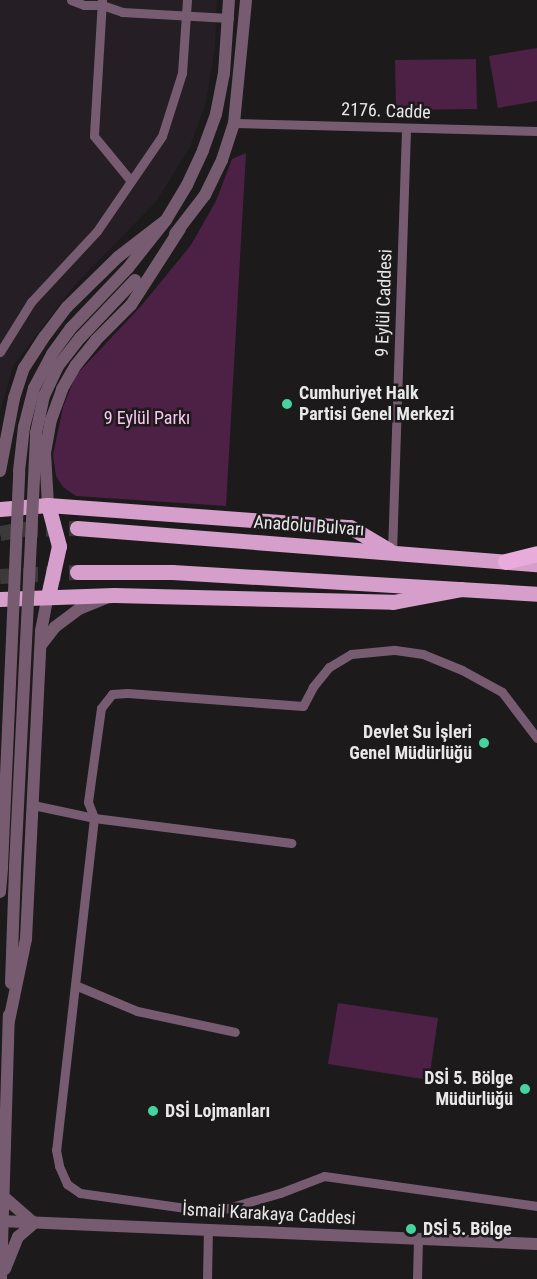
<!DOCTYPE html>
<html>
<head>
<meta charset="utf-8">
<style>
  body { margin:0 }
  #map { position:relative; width:537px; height:1279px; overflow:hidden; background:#1c1a1b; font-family:"Roboto Condensed",sans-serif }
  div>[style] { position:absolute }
  .built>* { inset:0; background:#251e24 }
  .green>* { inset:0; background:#4d2046 }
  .primary-tunnel>* { height:15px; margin-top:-7.5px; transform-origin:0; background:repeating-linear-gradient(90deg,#3b393a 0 15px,transparent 0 23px) }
  .minor>* { height:9px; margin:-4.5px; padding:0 4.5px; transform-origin:4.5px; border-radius:4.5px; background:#775c71 }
  .tertiary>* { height:12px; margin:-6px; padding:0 6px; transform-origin:6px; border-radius:6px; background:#775c71 }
  .primary>* { height:15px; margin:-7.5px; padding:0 7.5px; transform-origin:7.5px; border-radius:7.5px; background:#d69eca }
  .trunk>* { height:16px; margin:-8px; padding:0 8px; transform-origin:8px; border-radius:8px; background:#e9abdc }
  .tertiary-bridge>* { height:12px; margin:-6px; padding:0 6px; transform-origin:6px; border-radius:6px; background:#775c71 }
  .dots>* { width:16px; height:16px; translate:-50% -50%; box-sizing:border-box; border:3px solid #1c1a1b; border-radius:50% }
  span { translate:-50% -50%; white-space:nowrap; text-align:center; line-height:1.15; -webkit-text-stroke:5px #1c1a1b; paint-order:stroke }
  .street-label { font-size:18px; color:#e9e8e9 }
  .poi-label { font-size:18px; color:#e9e8e9; font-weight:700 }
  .left { translate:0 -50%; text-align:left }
  .right { translate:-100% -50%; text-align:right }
  .park-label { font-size:18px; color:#fac5ee }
</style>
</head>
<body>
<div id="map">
  <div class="built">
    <div style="clip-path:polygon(0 0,217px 0,215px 49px,206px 103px,190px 147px,156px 202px,74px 286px,13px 366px,0 412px)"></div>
  </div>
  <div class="green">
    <div style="clip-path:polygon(537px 48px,537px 101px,498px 108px,489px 56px)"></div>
    <div style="clip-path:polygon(476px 59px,477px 109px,396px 110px,395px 60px)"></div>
    <div style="clip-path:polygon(246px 153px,226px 506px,76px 496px,63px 487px,56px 476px,53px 455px,63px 407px,76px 375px,142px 305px,191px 245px,216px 201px,232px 159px)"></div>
    <div style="clip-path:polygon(338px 1003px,438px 1018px,429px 1080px,328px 1064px)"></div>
  </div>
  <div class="primary-tunnel">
    <div style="left:0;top:533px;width:23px;rotate:-10deg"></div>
    <div style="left:23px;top:529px;width:54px;rotate:-1.1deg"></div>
    <div style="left:0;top:576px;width:77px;rotate:-3deg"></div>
  </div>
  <div class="minor">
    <div style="left:71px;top:0;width:14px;rotate:21deg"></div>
    <div style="left:84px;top:5px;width:18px"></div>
    <div style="left:102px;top:5px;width:21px;rotate:19deg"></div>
    <div style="left:122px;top:12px;width:107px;rotate:3.2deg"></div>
    <div style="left:102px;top:0;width:136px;rotate:93.4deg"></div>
    <div style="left:94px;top:136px;width:58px;rotate:50.6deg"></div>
    <div style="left:234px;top:123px;width:303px;rotate:1.5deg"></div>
    <div style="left:0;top:352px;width:59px;rotate:-58.2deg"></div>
    <div style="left:31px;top:302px;width:97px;rotate:-47.1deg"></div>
    <div style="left:97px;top:231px;width:115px;rotate:-55.6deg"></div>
    <div style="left:162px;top:136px;width:66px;rotate:-72.4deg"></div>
    <div style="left:182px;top:73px;width:73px;rotate:-86.1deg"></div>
    <div style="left:392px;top:552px;width:424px;rotate:-88.1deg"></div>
    <div style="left:537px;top:738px;width:58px;rotate:-127.3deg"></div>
    <div style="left:502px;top:692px;width:46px;rotate:-151.2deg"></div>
    <div style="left:462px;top:670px;width:42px;rotate:-157.7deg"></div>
    <div style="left:423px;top:654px;width:30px;rotate:-172deg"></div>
    <div style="left:393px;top:650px;width:42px;rotate:174.6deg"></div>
    <div style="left:351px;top:654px;width:26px;rotate:149deg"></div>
    <div style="left:329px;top:667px;width:26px;rotate:129deg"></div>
    <div style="left:313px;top:687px;width:21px;rotate:118deg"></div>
    <div style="left:303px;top:706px;width:176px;rotate:-175.8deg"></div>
    <div style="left:127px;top:693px;width:15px;rotate:176deg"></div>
    <div style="left:112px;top:694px;width:18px;rotate:128deg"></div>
    <div style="left:101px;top:708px;width:95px;rotate:97.9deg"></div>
    <div style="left:88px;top:802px;width:17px;rotate:69deg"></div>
    <div style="left:94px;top:818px;width:334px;rotate:96.5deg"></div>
    <div style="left:56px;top:1150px;width:16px;rotate:79deg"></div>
    <div style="left:59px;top:1166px;width:20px;rotate:66deg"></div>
    <div style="left:67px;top:1184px;width:16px;rotate:35deg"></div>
    <div style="left:80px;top:1193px;width:135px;rotate:8.1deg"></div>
    <div style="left:214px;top:1212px;width:69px;rotate:-16.1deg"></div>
    <div style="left:280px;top:1193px;width:47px;rotate:-21.1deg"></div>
    <div style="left:324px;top:1176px;width:215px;rotate:8deg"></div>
    <div style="left:33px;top:805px;width:62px;rotate:12deg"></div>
    <div style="left:94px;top:818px;width:199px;rotate:7.2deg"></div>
    <div style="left:75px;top:985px;width:67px;rotate:22.8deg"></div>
    <div style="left:137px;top:1011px;width:100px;rotate:12.1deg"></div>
    <div style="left:207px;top:1279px;width:50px;rotate:-88.9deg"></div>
    <div style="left:417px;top:1279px;width:40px;rotate:-88.6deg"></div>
  </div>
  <div class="tertiary">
    <div style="left:175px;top:234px;width:49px;rotate:-52.4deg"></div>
    <div style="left:205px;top:195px;width:39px;rotate:-64deg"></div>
    <div style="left:222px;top:160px;width:39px;rotate:-72deg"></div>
    <div style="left:234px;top:123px;width:124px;rotate:-84.4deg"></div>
    <div style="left:128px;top:268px;width:61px;rotate:-51.6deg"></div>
    <div style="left:166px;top:220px;width:41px;rotate:-59deg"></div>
    <div style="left:187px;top:185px;width:38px;rotate:-65deg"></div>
    <div style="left:203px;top:150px;width:38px;rotate:-70deg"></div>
    <div style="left:216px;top:114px;width:42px;rotate:-79deg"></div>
    <div style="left:224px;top:73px;width:73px;rotate:-86.1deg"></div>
    <div style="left:0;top:471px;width:74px;rotate:-79.1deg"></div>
    <div style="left:14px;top:398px;width:32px;rotate:-72deg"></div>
    <div style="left:24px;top:368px;width:38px;rotate:-57deg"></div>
    <div style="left:45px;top:336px;width:36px;rotate:-53deg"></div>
    <div style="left:67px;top:307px;width:71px;rotate:-44.4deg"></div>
    <div style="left:118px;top:257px;width:61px;rotate:-37.6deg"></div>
    <div style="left:48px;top:505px;width:52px;rotate:-93.3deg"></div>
    <div style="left:45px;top:453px;width:34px;rotate:-80deg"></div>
    <div style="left:51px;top:420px;width:33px;rotate:-70deg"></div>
    <div style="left:62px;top:389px;width:28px;rotate:-60deg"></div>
    <div style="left:76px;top:365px;width:32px;rotate:-51deg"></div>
    <div style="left:96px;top:340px;width:49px;rotate:-45deg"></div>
    <div style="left:131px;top:305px;width:90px;rotate:-57.2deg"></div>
    <div style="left:41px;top:645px;width:23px;rotate:-52deg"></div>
    <div style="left:55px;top:627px;width:30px;rotate:-37deg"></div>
    <div style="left:79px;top:609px;width:32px;rotate:-22deg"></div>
    <div style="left:0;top:892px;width:25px;rotate:-85deg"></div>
    <div style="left:11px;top:983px;width:116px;rotate:-88deg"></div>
    <div style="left:9px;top:1021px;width:84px;rotate:-78.3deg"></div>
    <div style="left:26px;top:939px;width:308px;rotate:-87.2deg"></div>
    <div style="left:41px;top:631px;width:36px;rotate:-79deg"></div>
    <div style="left:4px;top:1197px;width:38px;rotate:41deg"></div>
    <div style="left:0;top:1221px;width:537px;rotate:2.45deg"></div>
    <div style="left:5px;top:1269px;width:35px;rotate:-68deg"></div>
    <div style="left:18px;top:1237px;width:21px;rotate:-41deg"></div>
    <div style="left:1px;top:1279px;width:264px;rotate:-88.3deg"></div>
  </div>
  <div class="primary">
    <div style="left:0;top:509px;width:48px;rotate:-4.8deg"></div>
    <div style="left:48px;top:505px;width:303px;rotate:4.2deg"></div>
    <div style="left:350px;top:527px;width:45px;rotate:30.5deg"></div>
    <div style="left:77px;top:528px;width:461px;rotate:4.5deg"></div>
    <div style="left:77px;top:572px;width:95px"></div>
    <div style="left:172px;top:572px;width:366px;rotate:3.4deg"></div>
    <div style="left:48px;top:596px;width:51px;rotate:-77.6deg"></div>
    <div style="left:59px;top:546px;width:42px;rotate:-105deg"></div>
    <div style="left:0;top:599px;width:114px;rotate:-2deg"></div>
    <div style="left:114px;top:595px;width:279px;rotate:1.4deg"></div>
    <div style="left:393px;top:602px;width:69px;rotate:-10.8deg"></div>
  </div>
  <div class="trunk">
    <div style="left:506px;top:562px;width:32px;rotate:-14deg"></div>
  </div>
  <div class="tertiary-bridge">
    <div style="left:2px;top:867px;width:396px;rotate:-87.5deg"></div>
    <div style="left:19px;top:471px;width:44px;rotate:-83.5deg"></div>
    <div style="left:24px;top:427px;width:40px;rotate:-75.6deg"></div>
    <div style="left:34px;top:388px;width:38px;rotate:-62deg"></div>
    <div style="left:52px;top:354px;width:32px;rotate:-54deg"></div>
    <div style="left:71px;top:328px;width:83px;rotate:-46.5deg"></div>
    <div style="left:15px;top:867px;width:435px;rotate:-87.2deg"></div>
    <div style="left:36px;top:433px;width:38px;rotate:-78deg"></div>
    <div style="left:44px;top:396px;width:33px;rotate:-65deg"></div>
    <div style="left:58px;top:366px;width:36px;rotate:-52deg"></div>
    <div style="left:80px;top:338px;width:80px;rotate:-46.5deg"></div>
  </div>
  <div class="dots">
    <div style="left:287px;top:404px;background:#45d49f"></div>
    <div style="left:484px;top:743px;background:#45d49f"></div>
    <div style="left:525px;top:1089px;background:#45d49f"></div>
    <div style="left:153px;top:1111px;background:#45d49f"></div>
    <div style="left:411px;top:1229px;background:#45d49f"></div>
  </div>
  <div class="street-label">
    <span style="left:386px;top:111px;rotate:2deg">2176. Cadde</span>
    <span style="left:384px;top:303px;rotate:-88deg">9 Eylül Caddesi</span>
    <span style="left:309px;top:526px;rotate:4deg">Anadolu Bulvarı</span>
    <span style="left:269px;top:1214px;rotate:3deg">İsmail Karakaya Caddesi</span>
  </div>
  <div class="poi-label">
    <span class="left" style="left:299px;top:404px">Cumhuriyet Halk<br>Partisi Genel Merkezi</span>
    <span class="right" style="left:472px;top:743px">Devlet Su İşleri<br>Genel Müdürlüğü</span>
    <span class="right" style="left:513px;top:1089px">DSİ 5. Bölge<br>Müdürlüğü</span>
    <span class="left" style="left:165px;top:1111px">DSİ Lojmanları</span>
    <span class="left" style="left:423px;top:1229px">DSİ 5. Bölge</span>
  </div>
  <div class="park-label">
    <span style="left:147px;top:418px">9 Eylül Parkı</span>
  </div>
</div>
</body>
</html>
